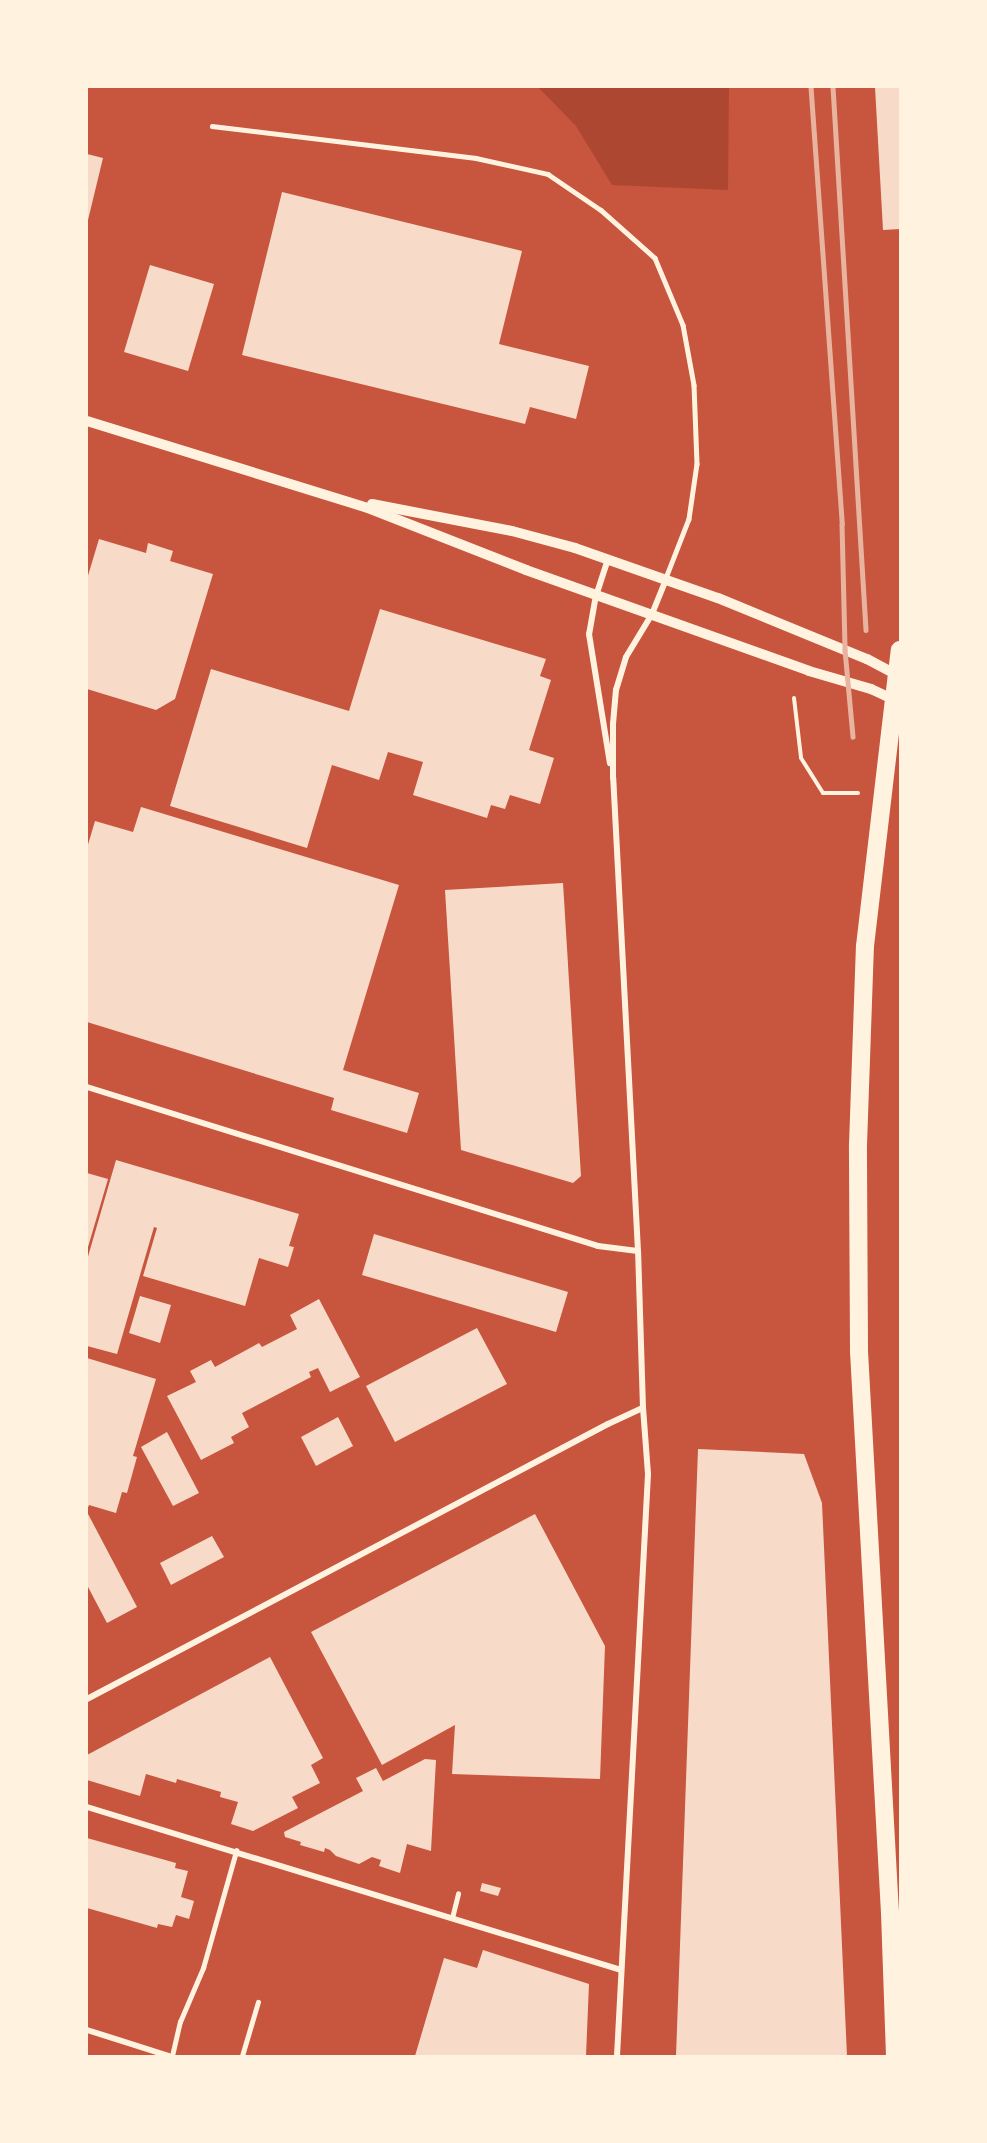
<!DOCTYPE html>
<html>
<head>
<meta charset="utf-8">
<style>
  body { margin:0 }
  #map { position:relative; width:987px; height:2143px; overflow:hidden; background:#c8553d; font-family:Montserrat,sans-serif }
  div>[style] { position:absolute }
  .green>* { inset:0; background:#ae4732 }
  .building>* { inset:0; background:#f7dbc8 }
  .path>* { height:4px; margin:-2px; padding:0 2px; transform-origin:2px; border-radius:2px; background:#fff3e0 }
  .service>* { height:4.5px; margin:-2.25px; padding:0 2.25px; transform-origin:2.25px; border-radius:2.25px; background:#fff3e0 }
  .minor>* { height:6px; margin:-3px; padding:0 3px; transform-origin:3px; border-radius:3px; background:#fff3e0 }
  .tertiary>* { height:10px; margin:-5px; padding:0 5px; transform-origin:5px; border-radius:5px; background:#fff3e0 }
  .motorway>* { height:18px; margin:-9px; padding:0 9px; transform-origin:9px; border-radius:9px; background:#fff3e0 }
  .rail>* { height:4.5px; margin:-2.25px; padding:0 2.25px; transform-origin:2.25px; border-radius:2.25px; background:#e9b49f }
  span { translate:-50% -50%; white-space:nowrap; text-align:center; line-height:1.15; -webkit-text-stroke:5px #fff3e0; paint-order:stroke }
  .frame { position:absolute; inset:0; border:88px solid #fff3e0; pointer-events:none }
</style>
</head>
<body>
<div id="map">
  <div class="green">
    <div style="clip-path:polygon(538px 87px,729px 87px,728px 190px,612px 185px,576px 126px)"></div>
  </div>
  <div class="building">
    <div style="clip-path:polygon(875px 87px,900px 87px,900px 229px,883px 230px)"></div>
    <div style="clip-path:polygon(87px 154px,103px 158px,88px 220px,87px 220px)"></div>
    <div style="clip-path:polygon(282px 192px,522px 251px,499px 344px,589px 366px,576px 419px,530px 407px,525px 424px,242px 355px)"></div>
    <div style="clip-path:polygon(150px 265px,214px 284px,188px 371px,124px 352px)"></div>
    <div style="clip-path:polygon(99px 539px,146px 553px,148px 543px,173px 551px,170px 561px,213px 574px,175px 699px,156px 710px,87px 689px,87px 579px)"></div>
    <div style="clip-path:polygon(380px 609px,546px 659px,540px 676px,551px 680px,529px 750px,554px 758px,540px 804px,510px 795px,505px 809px,491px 805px,487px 818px,413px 795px,423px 762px,388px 752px,379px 780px,332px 765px,307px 848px,170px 806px,211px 669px,349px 711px)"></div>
    <div style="clip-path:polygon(141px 807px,399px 885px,343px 1070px,419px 1093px,407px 1133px,331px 1110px,334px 1098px,87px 1022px,87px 848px,95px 821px,133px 832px)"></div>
    <div style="clip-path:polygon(563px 883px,581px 1176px,573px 1183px,461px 1150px,445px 890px)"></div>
    <div style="clip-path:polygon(116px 1160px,299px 1214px,289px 1246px,294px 1247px,288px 1267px,259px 1258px,245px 1306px,143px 1276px,157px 1228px,154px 1227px,117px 1354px,87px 1346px,87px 1260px)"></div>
    <div style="clip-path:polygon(87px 1173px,108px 1179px,88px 1247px,87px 1247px)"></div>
    <div style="clip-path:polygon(374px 1234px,568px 1292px,556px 1332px,362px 1275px)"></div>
    <div style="clip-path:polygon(140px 1296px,171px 1305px,160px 1343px,129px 1333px)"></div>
    <div style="clip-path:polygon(319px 1299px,360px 1377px,330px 1392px,318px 1368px,309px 1372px,311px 1377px,242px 1413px,249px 1427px,231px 1437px,234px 1443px,201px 1460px,167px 1396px,196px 1382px,190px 1371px,211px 1360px,215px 1367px,259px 1343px,262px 1347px,297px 1329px,290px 1315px)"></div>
    <div style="clip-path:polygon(477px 1328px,507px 1384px,395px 1442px,366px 1386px)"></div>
    <div style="clip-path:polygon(87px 1358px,156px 1379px,133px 1456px,137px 1457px,127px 1493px,122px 1492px,116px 1513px,89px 1505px,87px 1510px)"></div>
    <div style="clip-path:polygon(338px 1417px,353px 1446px,316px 1466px,301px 1437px)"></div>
    <div style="clip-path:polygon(167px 1432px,199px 1493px,173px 1506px,141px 1447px)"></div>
    <div style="clip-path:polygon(698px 1449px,804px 1454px,822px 1503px,847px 2056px,676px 2056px)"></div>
    <div style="clip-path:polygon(87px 1512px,137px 1607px,107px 1623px,87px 1585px)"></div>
    <div style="clip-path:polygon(535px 1514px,605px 1646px,600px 1779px,452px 1774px,455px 1725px,382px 1765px,311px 1632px)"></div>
    <div style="clip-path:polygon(212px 1536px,224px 1557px,171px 1585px,160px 1563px)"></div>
    <div style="clip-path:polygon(270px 1657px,323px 1758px,311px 1765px,320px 1783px,292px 1797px,298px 1808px,253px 1831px,231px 1824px,238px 1802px,220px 1797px,221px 1792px,177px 1779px,176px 1783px,146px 1774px,140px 1796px,87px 1780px,87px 1755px)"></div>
    <div style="clip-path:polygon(425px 1759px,436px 1760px,431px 1851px,407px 1844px,400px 1873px,379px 1866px,381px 1860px,372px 1857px,359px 1864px,336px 1856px,330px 1850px,325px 1848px,324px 1852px,300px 1845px,301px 1842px,285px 1837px,284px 1832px,363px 1791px,356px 1778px,376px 1768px,383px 1781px)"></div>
    <div style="clip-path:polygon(87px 1838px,176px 1863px,175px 1868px,188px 1871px,181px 1897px,194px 1901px,189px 1919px,176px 1915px,172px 1927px,158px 1924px,157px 1928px,87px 1908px)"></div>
    <div style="clip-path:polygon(482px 1883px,501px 1888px,498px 1896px,480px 1891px)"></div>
    <div style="clip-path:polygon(483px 1950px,589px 1984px,586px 2056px,415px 2056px,444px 1958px,477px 1968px)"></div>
  </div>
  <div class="path">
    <div style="left:794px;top:698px;width:60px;rotate:83.3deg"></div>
    <div style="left:801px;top:758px;width:41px;rotate:57.8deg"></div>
    <div style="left:823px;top:793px;width:35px"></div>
  </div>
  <div class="service">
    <div style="left:212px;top:126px;width:266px;rotate:6.9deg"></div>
    <div style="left:476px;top:158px;width:74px;rotate:12.5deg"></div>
    <div style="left:548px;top:174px;width:64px;rotate:34.2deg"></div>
    <div style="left:601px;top:210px;width:72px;rotate:41.6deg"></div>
    <div style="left:655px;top:258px;width:73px;rotate:67.3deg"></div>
    <div style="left:683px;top:325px;width:61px;rotate:79.6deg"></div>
    <div style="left:694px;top:385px;width:79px;rotate:87.8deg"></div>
    <div style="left:697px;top:464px;width:56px;rotate:98.3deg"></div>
    <div style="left:689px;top:519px;width:63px;rotate:111.3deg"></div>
    <div style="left:452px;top:1918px;width:25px;rotate:-76deg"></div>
    <div style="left:172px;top:2056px;width:35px;rotate:-77deg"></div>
    <div style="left:180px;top:2022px;width:59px;rotate:-66.9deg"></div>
    <div style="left:203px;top:1968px;width:122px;rotate:-74.2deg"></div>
    <div style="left:242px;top:2056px;width:56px;rotate:-73.5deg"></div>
  </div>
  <div class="minor">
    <div style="left:608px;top:559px;width:38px;rotate:108deg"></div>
    <div style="left:596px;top:595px;width:40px;rotate:100deg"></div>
    <div style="left:589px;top:634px;width:131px;rotate:80.8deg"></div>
    <div style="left:87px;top:1087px;width:535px;rotate:17.28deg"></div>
    <div style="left:598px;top:1246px;width:40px;rotate:7.1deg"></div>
    <div style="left:87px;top:1699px;width:589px;rotate:-27.83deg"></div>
    <div style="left:608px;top:1424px;width:38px;rotate:-25deg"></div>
    <div style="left:87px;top:1807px;width:558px;rotate:16.97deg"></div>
    <div style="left:87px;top:2030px;width:86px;rotate:17.6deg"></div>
    <div style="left:617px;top:2056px;width:583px;rotate:-86.95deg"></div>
    <div style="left:648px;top:1474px;width:66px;rotate:-94.3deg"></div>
    <div style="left:643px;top:1408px;width:157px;rotate:-91.8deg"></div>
    <div style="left:638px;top:1251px;width:474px;rotate:-93deg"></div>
    <div style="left:613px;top:778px;width:54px;rotate:-90deg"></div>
    <div style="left:613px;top:724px;width:34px;rotate:-85deg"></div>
    <div style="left:616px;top:690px;width:34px;rotate:-73deg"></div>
    <div style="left:626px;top:657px;width:50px;rotate:-58.8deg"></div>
    <div style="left:652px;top:614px;width:38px;rotate:-68deg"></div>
  </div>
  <div class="tertiary">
    <div style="left:87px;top:421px;width:294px;rotate:17.2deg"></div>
    <div style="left:368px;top:508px;width:170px;rotate:21.4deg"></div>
    <div style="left:526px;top:570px;width:300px;rotate:19.6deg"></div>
    <div style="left:809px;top:671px;width:65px;rotate:16.2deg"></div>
    <div style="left:871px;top:689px;width:29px;rotate:25deg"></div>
    <div style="left:372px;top:504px;width:143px;rotate:10.9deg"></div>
    <div style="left:512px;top:531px;width:65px;rotate:15.1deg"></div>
    <div style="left:575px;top:548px;width:151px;rotate:19.3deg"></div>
    <div style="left:718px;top:598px;width:161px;rotate:22.3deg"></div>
    <div style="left:867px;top:659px;width:36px;rotate:28deg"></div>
  </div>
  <div class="motorway">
    <div style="left:895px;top:2056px;width:143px;rotate:-92deg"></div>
    <div style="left:890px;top:1913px;width:563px;rotate:-93.16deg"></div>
    <div style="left:859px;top:1351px;width:206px;rotate:-90.3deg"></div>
    <div style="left:858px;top:1145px;width:199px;rotate:-88deg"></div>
    <div style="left:865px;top:946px;width:298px;rotate:-83.3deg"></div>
  </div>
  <div class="rail">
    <div style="left:811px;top:87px;width:438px;rotate:85.9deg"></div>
    <div style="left:842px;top:524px;width:126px;rotate:88.6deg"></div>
    <div style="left:845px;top:650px;width:87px;rotate:84.7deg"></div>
    <div style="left:833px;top:87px;width:544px;rotate:86.52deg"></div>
  </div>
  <div class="frame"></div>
</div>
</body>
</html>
